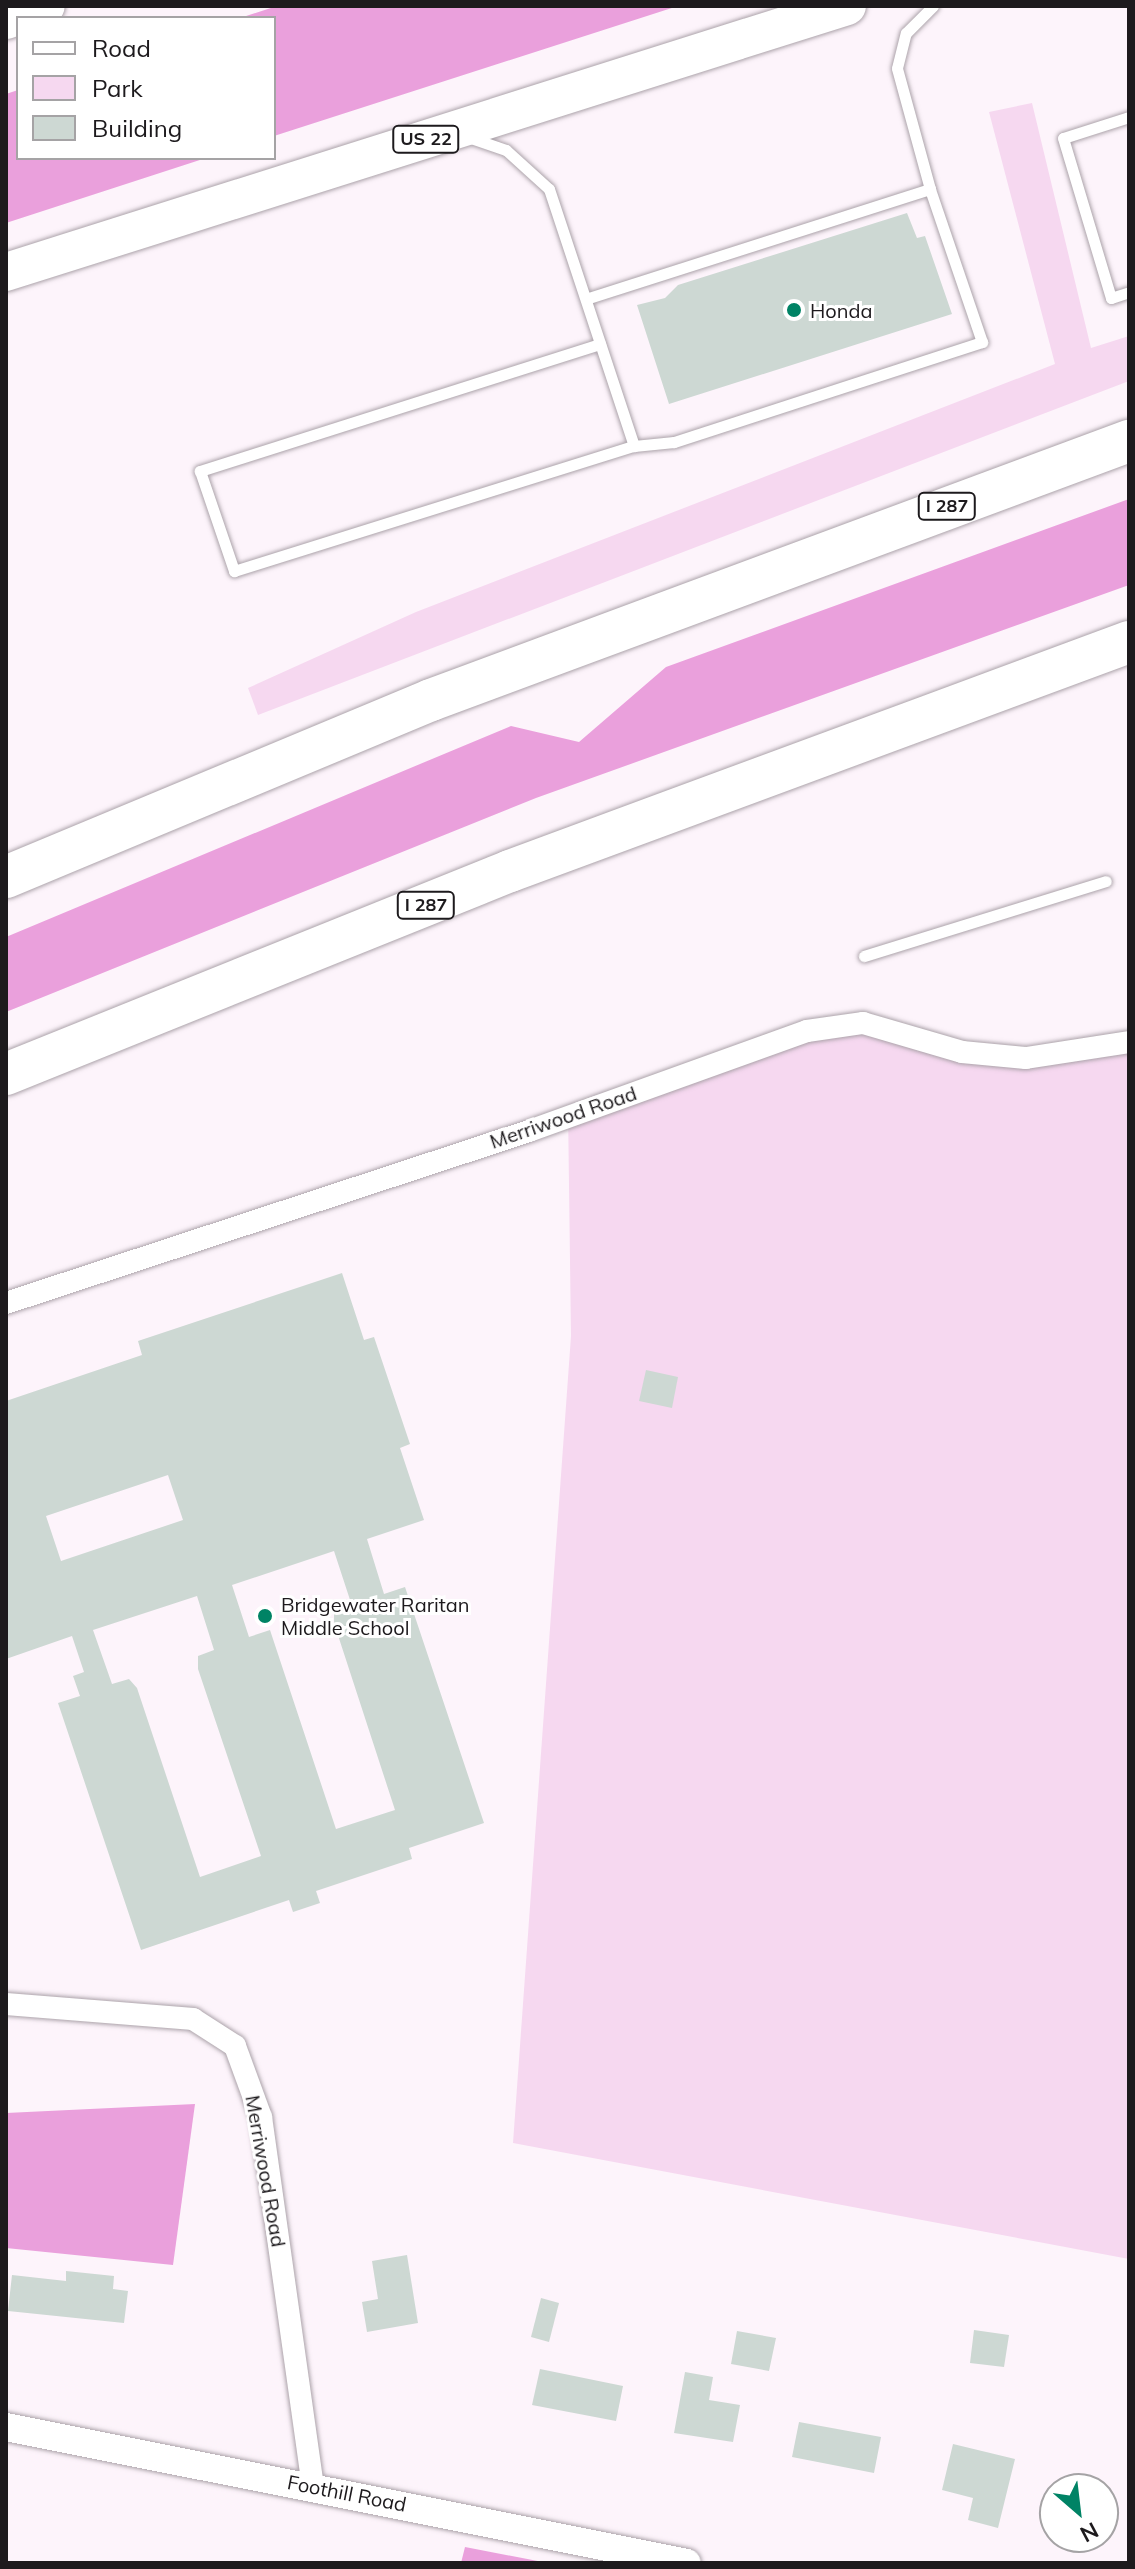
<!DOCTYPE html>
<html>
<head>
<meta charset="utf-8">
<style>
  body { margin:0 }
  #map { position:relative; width:1135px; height:2569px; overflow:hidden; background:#fdf4fb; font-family:Mulish,sans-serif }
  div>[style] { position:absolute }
  .green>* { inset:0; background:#f6d8f0 }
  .forest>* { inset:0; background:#eaa0dc }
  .building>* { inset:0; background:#cdd8d3 }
  .roads { filter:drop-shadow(0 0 2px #aca3aa) drop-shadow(0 0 2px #aca3aa) }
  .service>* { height:11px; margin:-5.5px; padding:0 5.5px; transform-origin:5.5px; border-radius:5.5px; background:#fff }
  .minor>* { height:22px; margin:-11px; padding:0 11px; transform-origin:11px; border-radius:11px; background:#fff }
  .tertiary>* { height:28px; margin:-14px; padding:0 14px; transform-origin:14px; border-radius:14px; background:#fff }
  .trunk>* { height:38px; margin:-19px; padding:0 19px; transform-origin:19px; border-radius:19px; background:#fff }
  .motorway>* { height:42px; margin:-21px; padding:0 21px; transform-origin:21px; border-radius:21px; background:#fff }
  .dots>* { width:22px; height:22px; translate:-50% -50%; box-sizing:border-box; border:4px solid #fff; border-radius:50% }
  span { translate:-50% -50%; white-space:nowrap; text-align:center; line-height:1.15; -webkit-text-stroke:6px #fff; paint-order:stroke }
  .shield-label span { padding:2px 6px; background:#fff; border:2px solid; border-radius:6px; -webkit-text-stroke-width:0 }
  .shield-label { font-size:18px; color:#1d1a1d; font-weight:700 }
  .poi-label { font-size:20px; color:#1d1a1d }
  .left { translate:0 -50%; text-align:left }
  .street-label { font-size:20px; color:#1d1a1d }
  .frame { position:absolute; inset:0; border:8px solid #1d1a1d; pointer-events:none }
  .legend { position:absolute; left:16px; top:16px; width:260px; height:144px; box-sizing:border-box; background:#fff; border:2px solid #a5a3a5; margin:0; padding:10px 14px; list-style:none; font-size:24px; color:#1d1a1d }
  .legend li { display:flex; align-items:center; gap:16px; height:40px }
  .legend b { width:40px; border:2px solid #a5a3a5 }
  .north { position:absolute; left:1039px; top:2473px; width:80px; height:80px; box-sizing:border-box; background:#fff; border:2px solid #a5a3a5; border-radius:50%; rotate:152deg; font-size:22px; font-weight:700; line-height:32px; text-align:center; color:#1d1a1d }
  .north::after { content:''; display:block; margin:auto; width:28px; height:36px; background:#008365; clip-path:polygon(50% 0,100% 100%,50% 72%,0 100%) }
</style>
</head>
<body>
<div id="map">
  <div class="green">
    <div style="clip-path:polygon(1032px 103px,1091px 348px,1129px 336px,1129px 381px,258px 715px,248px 688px,416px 612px,1055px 364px,989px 112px)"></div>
    <div style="clip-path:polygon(842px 1022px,1062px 1059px,1129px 1037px,1129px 2259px,513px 2143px,571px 1336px,568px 1109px)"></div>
  </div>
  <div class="forest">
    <div style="clip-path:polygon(277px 6px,678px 6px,274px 136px,274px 18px,240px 18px)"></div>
    <div style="clip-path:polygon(18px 90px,18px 158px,206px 158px,6px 223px,6px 94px)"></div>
    <div style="clip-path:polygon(1129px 499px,1129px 585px,536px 798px,6px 1012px,6px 937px,511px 726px,579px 742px,666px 667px)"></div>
    <div style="clip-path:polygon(195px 2104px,173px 2265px,6px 2248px,6px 2113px)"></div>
    <div style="clip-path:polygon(465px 2547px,548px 2563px,461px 2563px)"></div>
  </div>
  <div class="building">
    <div style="clip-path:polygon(907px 213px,917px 238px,925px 236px,952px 314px,669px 404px,637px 305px,665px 298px,678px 285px)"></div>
    <div style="clip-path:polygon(evenodd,342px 1273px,364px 1340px,374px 1337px,410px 1444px,400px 1448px,424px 1520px,367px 1539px,384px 1594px,405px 1587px,484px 1823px,409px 1848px,412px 1859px,316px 1891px,320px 1903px,293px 1912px,289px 1900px,141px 1950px,58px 1703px,80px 1696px,73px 1676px,84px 1672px,72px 1636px,6px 1659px,6px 1401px,142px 1355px,138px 1341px,342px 1273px,168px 1475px,183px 1520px,61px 1561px,46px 1516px,168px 1475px,342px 1273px,334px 1551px,352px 1606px,334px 1612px,334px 1623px,395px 1810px,336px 1829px,270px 1630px,249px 1637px,232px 1585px,334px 1551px,342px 1273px,197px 1596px,214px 1650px,198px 1656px,198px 1669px,261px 1856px,200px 1877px,137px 1688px,129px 1679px,112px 1684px,93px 1630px,197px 1596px)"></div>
    <div style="clip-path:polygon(646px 1370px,678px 1377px,672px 1408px,639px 1401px)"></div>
    <div style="clip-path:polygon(407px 2255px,418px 2323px,367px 2332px,362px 2302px,378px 2299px,372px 2261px)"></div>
    <div style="clip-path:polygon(66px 2271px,114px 2276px,113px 2289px,128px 2291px,124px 2323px,8px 2311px,12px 2275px,66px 2281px)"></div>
    <div style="clip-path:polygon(541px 2298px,559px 2303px,549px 2342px,531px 2337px)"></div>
    <div style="clip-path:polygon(974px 2330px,1009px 2335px,1004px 2367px,970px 2363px)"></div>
    <div style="clip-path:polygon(737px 2331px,776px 2338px,769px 2371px,731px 2364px)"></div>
    <div style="clip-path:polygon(540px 2369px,623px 2386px,616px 2421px,532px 2405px)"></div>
    <div style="clip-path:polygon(685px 2372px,713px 2377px,709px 2400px,740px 2405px,733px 2442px,674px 2433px)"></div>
    <div style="clip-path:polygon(799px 2422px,881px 2437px,874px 2473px,792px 2457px)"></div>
    <div style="clip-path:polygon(953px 2444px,1015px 2459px,998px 2528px,968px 2520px,973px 2498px,942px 2490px)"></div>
  </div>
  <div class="roads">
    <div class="service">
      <div style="left:1129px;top:117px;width:69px;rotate:162.3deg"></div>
      <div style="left:1063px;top:138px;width:167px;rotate:73.3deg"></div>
      <div style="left:1111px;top:298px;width:19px;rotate:-18deg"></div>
      <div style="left:468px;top:137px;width:40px;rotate:18.9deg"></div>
      <div style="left:506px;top:150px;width:58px;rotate:42.2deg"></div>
      <div style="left:549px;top:189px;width:271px;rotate:71.7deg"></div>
      <div style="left:634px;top:446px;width:40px;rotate:-5.7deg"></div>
      <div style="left:674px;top:442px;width:324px;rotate:-18deg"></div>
      <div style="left:982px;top:342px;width:162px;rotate:-108.8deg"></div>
      <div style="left:930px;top:189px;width:361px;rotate:162.3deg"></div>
      <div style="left:930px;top:189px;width:125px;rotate:-105.3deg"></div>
      <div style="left:897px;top:68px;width:36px;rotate:-76deg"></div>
      <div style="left:906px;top:33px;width:38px;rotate:-45deg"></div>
      <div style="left:600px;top:344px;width:420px;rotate:162.4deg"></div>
      <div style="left:200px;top:471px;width:106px;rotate:71.2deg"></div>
      <div style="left:234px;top:571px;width:419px;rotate:-17.4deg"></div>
      <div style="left:864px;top:956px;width:253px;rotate:-17.2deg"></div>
    </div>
    <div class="minor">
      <div style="left:6px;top:1303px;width:551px;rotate:-18.2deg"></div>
      <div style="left:529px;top:1131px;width:295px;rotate:-19.8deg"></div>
      <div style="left:807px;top:1031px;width:57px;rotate:-8.1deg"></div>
      <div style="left:863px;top:1023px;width:103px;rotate:16.3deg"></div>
      <div style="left:962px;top:1052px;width:64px;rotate:5.4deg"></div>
      <div style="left:1026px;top:1058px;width:104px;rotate:-8.8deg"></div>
      <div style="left:6px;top:2004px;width:188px;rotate:4.6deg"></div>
      <div style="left:193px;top:2019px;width:50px;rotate:32.7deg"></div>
      <div style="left:235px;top:2046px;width:76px;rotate:69.9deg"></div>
      <div style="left:261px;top:2117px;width:374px;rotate:82deg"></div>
    </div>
    <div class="tertiary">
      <div style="left:6px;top:2427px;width:694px;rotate:11.29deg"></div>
    </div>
    <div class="trunk">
      <div style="left:6px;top:20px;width:42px;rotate:-19.3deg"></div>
      <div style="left:6px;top:272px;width:882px;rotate:-17.55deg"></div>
    </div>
    <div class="motorway">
      <div style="left:6px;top:877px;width:460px;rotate:-22.6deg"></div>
      <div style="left:431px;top:700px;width:745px;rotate:-20.36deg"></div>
      <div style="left:6px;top:1074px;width:543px;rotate:-21.94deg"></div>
      <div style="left:510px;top:871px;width:660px;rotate:-20.3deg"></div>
    </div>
  </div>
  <div class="dots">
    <div style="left:794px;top:310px;background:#008365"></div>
    <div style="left:265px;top:1616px;background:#008365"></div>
  </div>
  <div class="shield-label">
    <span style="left:426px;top:139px">US 22</span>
    <span style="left:947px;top:506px">I 287</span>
    <span style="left:426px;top:905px">I 287</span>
  </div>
  <div class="poi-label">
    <span class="left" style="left:810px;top:310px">Honda</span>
    <span class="left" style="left:281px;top:1616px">Bridgewater Raritan<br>Middle School</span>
  </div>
  <div class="street-label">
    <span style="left:563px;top:1117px;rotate:-19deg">Merriwood Road</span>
    <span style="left:266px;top:2171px;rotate:80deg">Merriwood Road</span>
    <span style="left:347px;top:2493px;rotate:11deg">Foothill Road</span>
  </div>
  <div class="frame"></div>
  <ul class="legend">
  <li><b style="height:10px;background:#fff"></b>Road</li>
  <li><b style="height:22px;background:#f6d8f0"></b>Park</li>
  <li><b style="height:22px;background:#cdd8d3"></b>Building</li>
  </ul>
  <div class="north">N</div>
</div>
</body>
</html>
